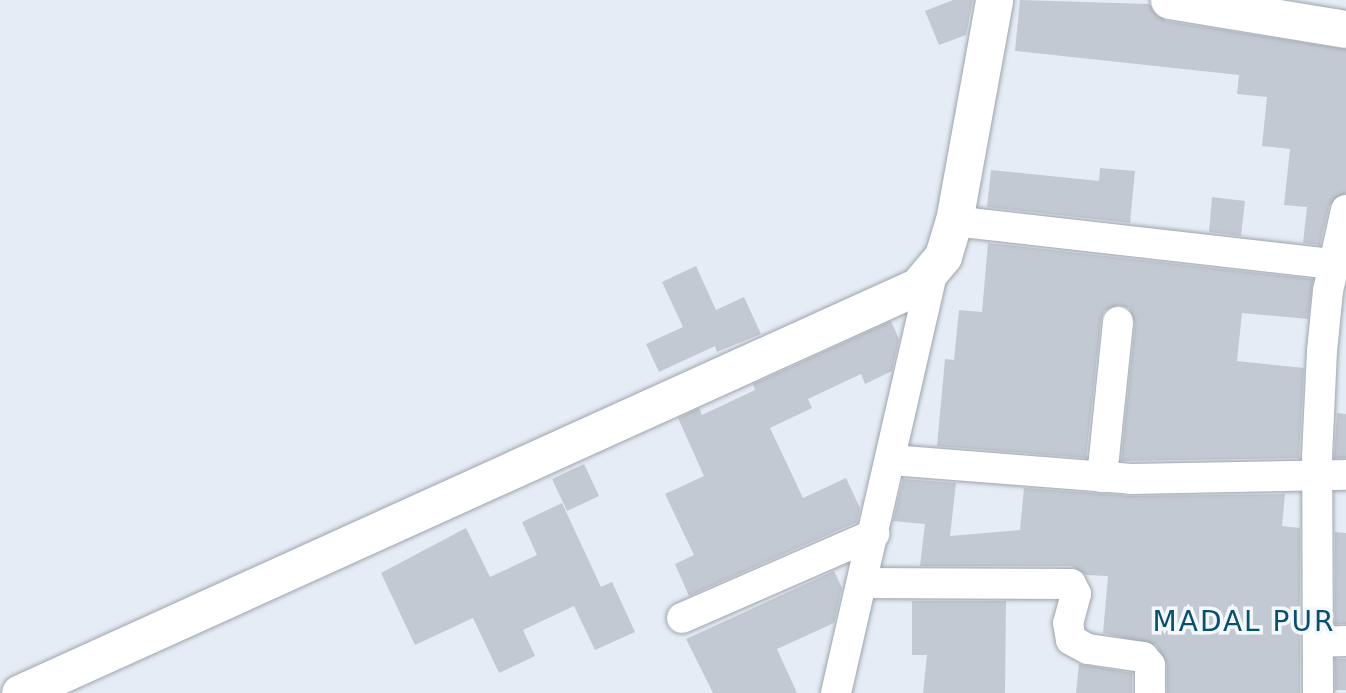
<!DOCTYPE html>
<html>
<head>
<meta charset="utf-8">
<style>
  body { margin:0 }
  #map { position:relative; width:1346px; height:693px; overflow:hidden; background:#e5ecf5; font-family:"DejaVu Sans",sans-serif }
  div>[style] { position:absolute }
  .building>* { inset:0; background:#c3c9d2 }
  .roads { filter:drop-shadow(0 0 2px #9da4ac) drop-shadow(0 0 2px #9da4ac) }
  .minor>* { height:30px; margin:-15px; padding:0 15px; transform-origin:15px; border-radius:15px; background:#fff }
  .tertiary>* { height:37px; margin:-18.5px; padding:0 18.5px; transform-origin:18.5px; border-radius:18.5px; background:#fff }
  span { translate:-50% -50%; white-space:nowrap; text-align:center; line-height:1.15; -webkit-text-stroke:7px #f5f9ff; paint-order:stroke }
  .quarter-label { font-size:28px; color:#06516d; letter-spacing:2px }
</style>
</head>
<body>
<div id="map">
  <div class="building">
    <div style="clip-path:polygon(953px 0,973px 0,966px 35px,939px 45px,925px 11px)"></div>
    <div style="clip-path:polygon(1020px 0,1149px 4px,1166px 21px,1346px 49px,1346px 193px,1329px 206px,1320px 245px,1303px 243px,1307px 207px,1284px 205px,1290px 149px,1262px 146px,1267px 97px,1237px 94px,1239px 75px,1015px 51px)"></div>
    <div style="clip-path:polygon(1100px 168px,1135px 171px,1130px 223px,987px 207px,991px 170px,1099px 181px)"></div>
    <div style="clip-path:polygon(1212px 197px,1245px 201px,1241px 236px,1209px 232px)"></div>
    <div style="clip-path:polygon(988px 243px,1313px 279px,1308px 319px,1242px 313px,1237px 361px,1304px 368px,1299px 458px,1121px 461px,1135px 324px,1129px 308px,1119px 305px,1104px 311px,1101px 320px,1086px 458px,937px 446px,945px 359px,954px 360px,959px 310px,982px 312px)"></div>
    <div style="clip-path:polygon(696px 266px,716px 310px,744px 297px,761px 334px,717px 352px,715px 346px,659px 372px,646px 344px,683px 327px,662px 282px)"></div>
    <div style="clip-path:polygon(891px 321px,899px 339px,892px 371px,865px 384px,861px 374px,808px 399px,812px 408px,770px 428px,803px 498px,846px 478px,860px 508px,857px 522px,689px 596px,675px 564px,694px 555px,665px 494px,704px 476px,678px 418px,699px 408px,702px 415px,755px 390px,753px 384px)"></div>
    <div style="clip-path:polygon(1337px 413px,1346px 414px,1346px 458px,1334px 458px)"></div>
    <div style="clip-path:polygon(584px 464px,599px 496px,567px 511px,552px 479px)"></div>
    <div style="clip-path:polygon(903px 479px,956px 483px,950px 536px,1020px 530px,1024px 488px,1131px 496px,1285px 494px,1282px 526px,1300px 528px,1300px 693px,1167px 693px,1167px 664px,1156px 645px,1103px 633px,1108px 576px,1086px 575px,1071px 566px,920px 566px,925px 524px,893px 521px)"></div>
    <div style="clip-path:polygon(562px 503px,601px 587px,612px 582px,635px 632px,595px 650px,574px 606px,523px 630px,535px 656px,499px 673px,473px 618px,415px 645px,381px 573px,466px 528px,490px 577px,537px 555px,522px 522px)"></div>
    <div style="clip-path:polygon(1335px 532px,1346px 533px,1346px 624px,1335px 624px)"></div>
    <div style="clip-path:polygon(834px 571px,842px 588px,834px 623px,777px 649px,797px 693px,713px 693px,686px 639px)"></div>
    <div style="clip-path:polygon(912px 601px,1006px 601px,1005px 693px,923px 693px,927px 655px,912px 655px)"></div>
    <div style="clip-path:polygon(1335px 659px,1346px 659px,1346px 690px,1335px 690px)"></div>
    <div style="clip-path:polygon(1079px 664px,1132px 673px,1132px 693px,1076px 693px)"></div>
  </div>
  <div class="roads">
    <div class="minor">
      <div style="left:954px;top:221px;width:382px;rotate:6.5deg"></div>
      <div style="left:891px;top:460px;width:241px;rotate:4.5deg"></div>
      <div style="left:1131px;top:479px;width:215px;rotate:-1.1deg"></div>
      <div style="left:1102px;top:477px;width:156px;rotate:-84.1deg"></div>
      <div style="left:862px;top:583px;width:209px;rotate:0.3deg"></div>
      <div style="left:1071px;top:584px;width:11px;rotate:63deg"></div>
      <div style="left:1076px;top:594px;width:30px;rotate:105deg"></div>
      <div style="left:1068px;top:623px;width:17px;rotate:80deg"></div>
      <div style="left:1071px;top:640px;width:19px;rotate:28deg"></div>
      <div style="left:1088px;top:649px;width:56px;rotate:8.3deg"></div>
      <div style="left:1143px;top:657px;width:11px;rotate:49deg"></div>
      <div style="left:1150px;top:665px;width:28px;rotate:90deg"></div>
      <div style="left:682px;top:618px;width:210px;rotate:-23.6deg"></div>
      <div style="left:1318px;top:642px;width:28px;rotate:-2deg"></div>
      <div style="left:836px;top:693px;width:431px;rotate:-77.1deg"></div>
      <div style="left:1318px;top:693px;width:236px;rotate:-90.2deg"></div>
      <div style="left:1317px;top:457px;width:106px;rotate:-87.3deg"></div>
      <div style="left:1322px;top:351px;width:60px;rotate:-84.3deg"></div>
      <div style="left:1328px;top:291px;width:83px;rotate:-77.5deg"></div>
    </div>
    <div class="tertiary">
      <div style="left:1169px;top:0;width:179px;rotate:9.3deg"></div>
      <div style="left:20px;top:693px;width:986px;rotate:-24.38deg"></div>
      <div style="left:918px;top:286px;width:39px;rotate:-50deg"></div>
      <div style="left:943px;top:256px;width:37px;rotate:-73deg"></div>
      <div style="left:954px;top:221px;width:225px;rotate:-79.7deg"></div>
    </div>
  </div>
  <div class="quarter-label">
    <span style="left:1244px;top:622px">MADAL PUR</span>
  </div>
</div>
</body>
</html>
